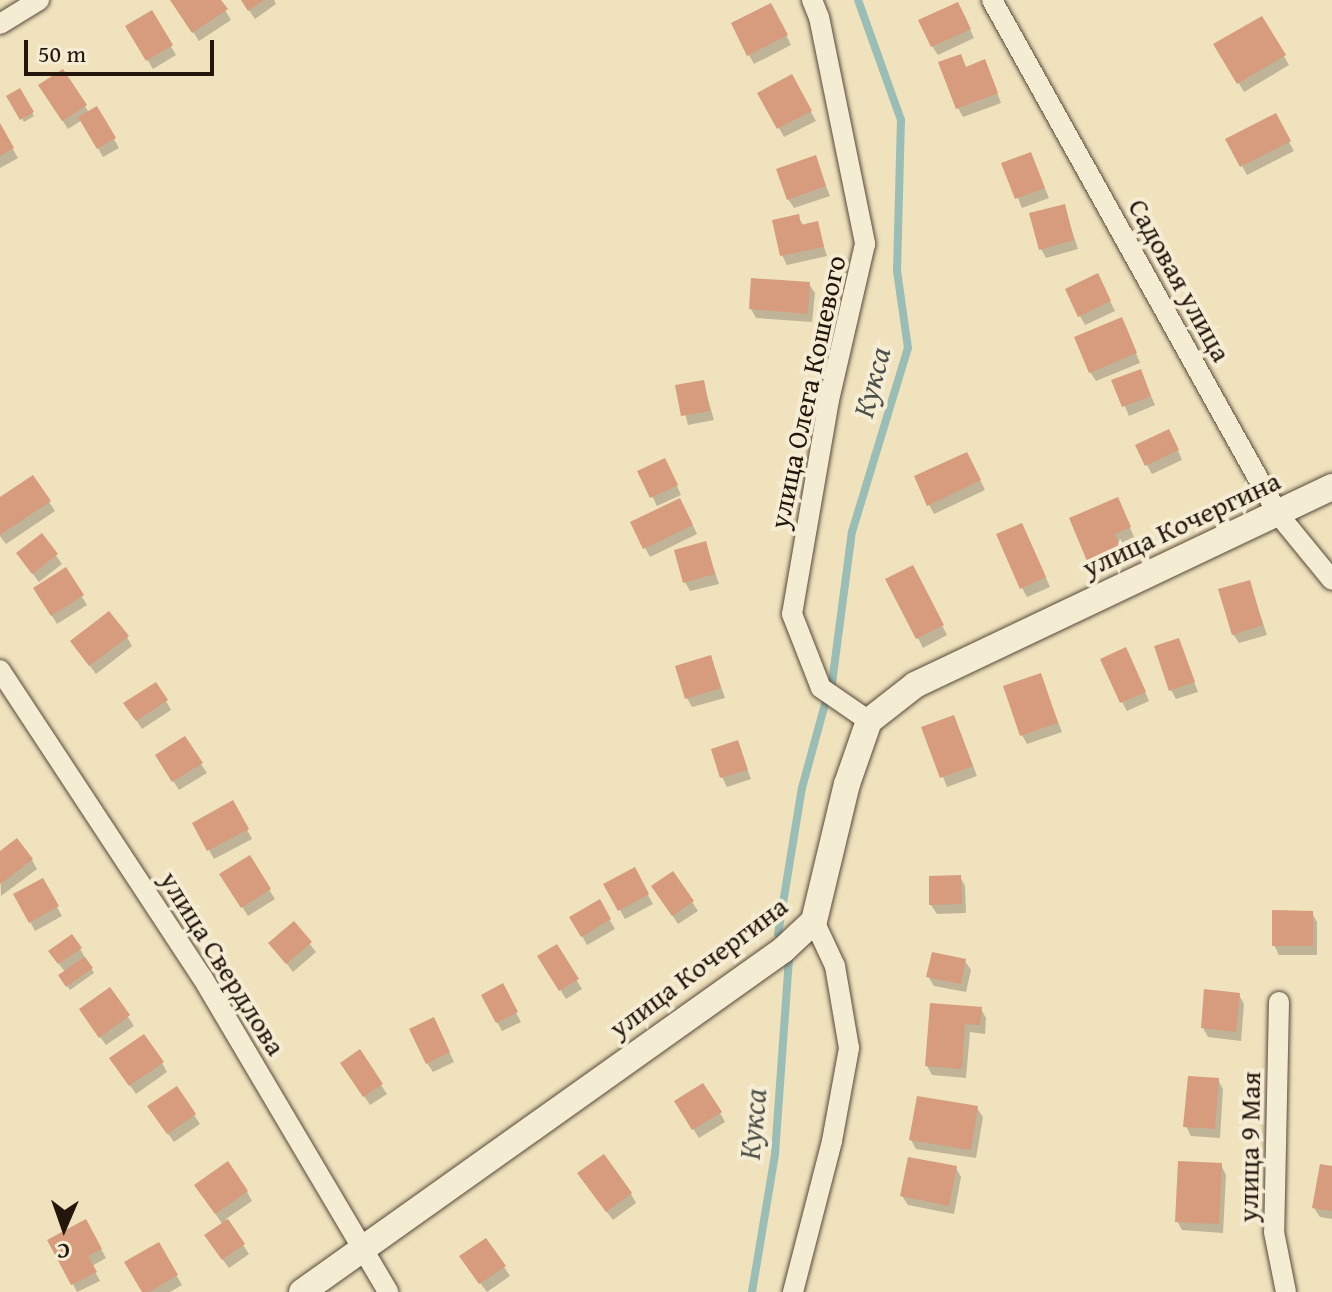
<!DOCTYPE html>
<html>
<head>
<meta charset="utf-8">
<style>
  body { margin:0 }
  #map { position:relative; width:1332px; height:1292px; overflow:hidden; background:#efe2bd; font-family:"Gentium Book Plus",serif }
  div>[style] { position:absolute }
  .shadow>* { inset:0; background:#0003 }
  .stream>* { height:8px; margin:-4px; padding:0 4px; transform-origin:4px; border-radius:4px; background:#9abdb5 }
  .building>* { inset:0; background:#d69c7d }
  .roads { filter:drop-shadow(0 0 2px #574939) drop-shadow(0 0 2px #574939) }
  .minor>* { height:20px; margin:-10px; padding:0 10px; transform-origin:10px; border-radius:10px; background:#f5ecd4 }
  .tertiary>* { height:26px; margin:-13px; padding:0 13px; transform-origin:13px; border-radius:13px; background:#f5ecd4 }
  span { translate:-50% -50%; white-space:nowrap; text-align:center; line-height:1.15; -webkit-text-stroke:8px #f5ecd4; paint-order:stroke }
  .street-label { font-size:28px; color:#24160d }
  .water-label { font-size:30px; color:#4d5048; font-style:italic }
  .north { position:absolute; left:24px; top:1188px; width:80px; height:80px; -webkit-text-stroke:6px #f5ecd4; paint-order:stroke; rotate:182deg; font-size:22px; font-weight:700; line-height:32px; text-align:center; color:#24160d }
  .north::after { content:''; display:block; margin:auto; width:28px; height:36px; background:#24160d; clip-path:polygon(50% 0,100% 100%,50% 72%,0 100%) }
  .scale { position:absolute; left:24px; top:40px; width:190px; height:36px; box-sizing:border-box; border:4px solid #24160d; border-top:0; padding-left:10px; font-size:24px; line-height:28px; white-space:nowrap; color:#24160d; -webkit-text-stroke:6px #f5ecd4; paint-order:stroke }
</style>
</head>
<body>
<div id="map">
  <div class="shadow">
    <div style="clip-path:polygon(172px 0,219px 0,231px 20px,199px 41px)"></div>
    <div style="clip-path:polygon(242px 0,274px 0,276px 4px,255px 19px)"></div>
    <div style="clip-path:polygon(151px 13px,176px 55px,153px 69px,128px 27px)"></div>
    <div style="clip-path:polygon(963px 13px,974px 38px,938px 55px,932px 46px)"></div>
    <div style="clip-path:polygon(776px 14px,791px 45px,754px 64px,749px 55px)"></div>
    <div style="clip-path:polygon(1261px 18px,1289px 65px,1244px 92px,1216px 45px)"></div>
    <div style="clip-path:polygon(966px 69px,989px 71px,1001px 103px,963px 117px,958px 108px)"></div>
    <div style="clip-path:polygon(791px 76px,816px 121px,784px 137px,760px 94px)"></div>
    <div style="clip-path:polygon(19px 90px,34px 116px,24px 122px,9px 96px)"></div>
    <div style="clip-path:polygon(46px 95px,85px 106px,89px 113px,97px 109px,119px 148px,103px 157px,82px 120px,68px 129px)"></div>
    <div style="clip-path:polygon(1275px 116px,1294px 151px,1247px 175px,1228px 140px)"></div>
    <div style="clip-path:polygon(0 127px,18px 158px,0 168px)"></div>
    <div style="clip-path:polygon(1030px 154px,1049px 198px,1022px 208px,1004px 164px)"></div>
    <div style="clip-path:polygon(815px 158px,830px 196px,794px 208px,788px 199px)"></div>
    <div style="clip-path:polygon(1064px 206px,1078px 249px,1046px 258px,1041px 249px)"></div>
    <div style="clip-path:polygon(798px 217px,804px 226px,817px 224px,827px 256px,787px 265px,782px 255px)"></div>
    <div style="clip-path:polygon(809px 284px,815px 293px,812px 322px,756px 318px,751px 309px)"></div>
    <div style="clip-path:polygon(1102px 285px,1115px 311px,1085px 325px,1080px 316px)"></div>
    <div style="clip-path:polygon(1126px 329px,1140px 363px,1096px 381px,1090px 372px)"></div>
    <div style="clip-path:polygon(1140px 371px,1155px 405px,1129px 416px,1114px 381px)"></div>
    <div style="clip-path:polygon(703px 382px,714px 420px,688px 425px,678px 387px)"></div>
    <div style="clip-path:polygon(1174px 441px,1182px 460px,1152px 474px,1147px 465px)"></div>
    <div style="clip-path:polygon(972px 463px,985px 490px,934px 514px,929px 505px)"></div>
    <div style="clip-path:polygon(670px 470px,681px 495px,657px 506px,640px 472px)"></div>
    <div style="clip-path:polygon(0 500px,49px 502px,55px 511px,6px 544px,0 536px)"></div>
    <div style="clip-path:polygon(685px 509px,697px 534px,650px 557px,645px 548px)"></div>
    <div style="clip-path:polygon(1122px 509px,1134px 537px,1118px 544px,1124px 557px,1094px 569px,1071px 520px)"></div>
    <div style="clip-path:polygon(1027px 535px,1050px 587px,1027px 597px,1022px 588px)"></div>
    <div style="clip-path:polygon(42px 536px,62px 564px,39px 582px,24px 563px)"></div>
    <div style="clip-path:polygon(705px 543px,719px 584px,690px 591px,685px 582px)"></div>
    <div style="clip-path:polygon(65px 570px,87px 605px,57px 624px,35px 589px)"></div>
    <div style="clip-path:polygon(917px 577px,947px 635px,923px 648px,888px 580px)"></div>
    <div style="clip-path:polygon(1249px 582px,1267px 635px,1239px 643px,1233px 634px)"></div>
    <div style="clip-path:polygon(127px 637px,132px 646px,96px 674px,78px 650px)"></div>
    <div style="clip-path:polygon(1178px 640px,1198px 692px,1176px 699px,1171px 690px)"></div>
    <div style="clip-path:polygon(711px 657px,725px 698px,692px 707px,687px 698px)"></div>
    <div style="clip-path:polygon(1131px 659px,1149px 701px,1127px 711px,1122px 702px)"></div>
    <div style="clip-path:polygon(1040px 675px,1062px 732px,1027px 744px,1022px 735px)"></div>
    <div style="clip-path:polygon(166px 701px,171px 710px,142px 729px,131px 712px)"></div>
    <div style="clip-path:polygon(958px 727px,977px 776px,947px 787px,924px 728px)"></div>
    <div style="clip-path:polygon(737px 743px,751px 779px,727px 787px,722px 777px)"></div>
    <div style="clip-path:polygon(201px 764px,207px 773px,179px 790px,163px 765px)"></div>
    <div style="clip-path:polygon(233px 803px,252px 839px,214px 859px,194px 823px)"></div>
    <div style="clip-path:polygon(0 854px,32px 860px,37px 869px,1px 896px)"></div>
    <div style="clip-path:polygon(249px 858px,275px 899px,248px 916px,222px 875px)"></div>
    <div style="clip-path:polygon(634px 870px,653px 904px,625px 919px,606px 885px)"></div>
    <div style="clip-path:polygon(673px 873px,698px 911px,678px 924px,659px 895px)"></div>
    <div style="clip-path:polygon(960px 877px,965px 886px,966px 913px,937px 914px,931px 905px)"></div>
    <div style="clip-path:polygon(42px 880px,62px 916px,35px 931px,16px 895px)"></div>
    <div style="clip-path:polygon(599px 902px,615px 929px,587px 945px,572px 918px)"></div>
    <div style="clip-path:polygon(1312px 913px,1317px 922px,1317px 955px,1279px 955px,1274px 945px)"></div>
    <div style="clip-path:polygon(294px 924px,316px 952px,293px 972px,271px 943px)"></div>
    <div style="clip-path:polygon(556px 947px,582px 989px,566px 999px,540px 957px)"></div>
    <div style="clip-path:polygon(80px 949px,94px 973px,70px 990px,60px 976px,65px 972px,56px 960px)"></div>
    <div style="clip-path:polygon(965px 961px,971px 970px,966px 992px,934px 986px,928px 976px)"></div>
    <div style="clip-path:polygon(502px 986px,521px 1022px,502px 1031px,483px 996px)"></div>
    <div style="clip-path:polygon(110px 990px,134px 1026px,106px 1045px,87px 1019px)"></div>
    <div style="clip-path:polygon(1239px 995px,1244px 1004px,1241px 1041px,1208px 1037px,1203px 1028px)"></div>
    <div style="clip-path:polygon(931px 1005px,981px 1009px,986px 1018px,985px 1034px,970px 1032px,966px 1078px,932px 1075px,927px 1066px)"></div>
    <div style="clip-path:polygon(438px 1028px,454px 1062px,433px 1072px,427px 1063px)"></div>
    <div style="clip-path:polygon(162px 1063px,167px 1072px,136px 1094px,117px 1067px)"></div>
    <div style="clip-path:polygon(348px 1072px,381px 1085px,387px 1094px,370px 1105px)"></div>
    <div style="clip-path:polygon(1218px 1080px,1223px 1089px,1220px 1138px,1191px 1136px,1186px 1126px)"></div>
    <div style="clip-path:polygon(176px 1088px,200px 1124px,174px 1142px,155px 1116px)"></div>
    <div style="clip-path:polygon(676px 1102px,720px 1113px,725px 1122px,699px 1138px)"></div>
    <div style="clip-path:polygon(977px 1108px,983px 1117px,976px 1158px,916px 1149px,911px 1140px)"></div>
    <div style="clip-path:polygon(1221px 1165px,1226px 1175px,1223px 1233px,1182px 1230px,1177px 1221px)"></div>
    <div style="clip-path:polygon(956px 1168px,961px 1177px,954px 1214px,908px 1205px,902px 1196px)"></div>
    <div style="clip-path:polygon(1332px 1168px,1332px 1219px,1320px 1217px,1314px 1208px)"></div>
    <div style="clip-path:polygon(585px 1183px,631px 1194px,636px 1203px,613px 1220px)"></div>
    <div style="clip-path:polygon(247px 1192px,252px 1201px,226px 1219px,249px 1254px,229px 1268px,212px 1245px,223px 1225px,202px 1194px)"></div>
    <div style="clip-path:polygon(86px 1222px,106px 1258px,92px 1266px,100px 1281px,77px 1292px,50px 1240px)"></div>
    <div style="clip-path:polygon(486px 1240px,510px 1276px,487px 1292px,467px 1266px)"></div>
    <div style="clip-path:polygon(158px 1244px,182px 1285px,170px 1292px,144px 1292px)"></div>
  </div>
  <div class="stream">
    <div style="left:832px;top:683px;width:152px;rotate:-82.5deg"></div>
    <div style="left:852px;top:532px;width:192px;rotate:-73.1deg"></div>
    <div style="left:908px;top:348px;width:78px;rotate:-98.1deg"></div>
    <div style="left:897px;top:271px;width:151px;rotate:-88.5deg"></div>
    <div style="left:901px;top:120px;width:127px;rotate:-109.7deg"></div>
    <div style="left:778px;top:934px;width:148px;rotate:-80.7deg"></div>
    <div style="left:802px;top:788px;width:91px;rotate:-74.7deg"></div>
    <div style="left:752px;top:1292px;width:140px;rotate:-80.5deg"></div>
    <div style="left:775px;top:1154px;width:195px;rotate:-85.9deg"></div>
  </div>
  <div class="building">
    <div style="clip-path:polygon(170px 0,221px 0,228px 9px,192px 33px)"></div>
    <div style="clip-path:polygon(241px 0,264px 0,248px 11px)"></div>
    <div style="clip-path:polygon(958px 2px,971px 29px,931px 47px,918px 20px)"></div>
    <div style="clip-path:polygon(771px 3px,788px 35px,747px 56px,731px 23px)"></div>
    <div style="clip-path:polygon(152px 10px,173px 45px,146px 61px,125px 26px)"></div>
    <div style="clip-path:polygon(1262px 16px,1286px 55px,1237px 84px,1213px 44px)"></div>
    <div style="clip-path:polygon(961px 54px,966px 67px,985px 59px,998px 93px,956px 109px,938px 62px)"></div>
    <div style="clip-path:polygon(63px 69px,87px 105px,62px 121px,38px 85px)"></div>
    <div style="clip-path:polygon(792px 74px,812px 111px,777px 129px,757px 93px)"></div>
    <div style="clip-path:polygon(20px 88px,34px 112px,20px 120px,6px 96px)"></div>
    <div style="clip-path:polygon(97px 106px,116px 138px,97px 149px,78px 117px)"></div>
    <div style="clip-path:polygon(1276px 113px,1291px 141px,1240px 167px,1225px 139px)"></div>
    <div style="clip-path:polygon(0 123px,14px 148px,0 156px)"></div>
    <div style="clip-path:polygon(1031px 152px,1045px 188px,1015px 199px,1001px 163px)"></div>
    <div style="clip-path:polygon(816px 155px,826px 186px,787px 200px,776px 169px)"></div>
    <div style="clip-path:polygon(1065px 204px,1074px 240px,1039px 250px,1029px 213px)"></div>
    <div style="clip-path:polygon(799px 214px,801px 225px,818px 221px,824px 247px,780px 256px,772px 220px)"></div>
    <div style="clip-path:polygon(1098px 273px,1111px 301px,1078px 317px,1065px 289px)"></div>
    <div style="clip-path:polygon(751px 278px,810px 282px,808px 314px,749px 309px)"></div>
    <div style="clip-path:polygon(1122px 317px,1137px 353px,1089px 373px,1074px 337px)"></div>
    <div style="clip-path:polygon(1141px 369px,1151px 396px,1122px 407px,1111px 380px)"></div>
    <div style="clip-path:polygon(704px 380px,710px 411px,681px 416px,675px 385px)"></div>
    <div style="clip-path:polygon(1169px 429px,1179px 450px,1145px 466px,1135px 445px)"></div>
    <div style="clip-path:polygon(967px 452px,981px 480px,927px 506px,914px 476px)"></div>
    <div style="clip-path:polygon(665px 458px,678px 485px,650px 498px,637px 471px)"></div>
    <div style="clip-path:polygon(33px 475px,51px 501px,0 535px,0 497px)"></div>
    <div style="clip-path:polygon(1118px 497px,1131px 527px,1115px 534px,1120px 547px,1087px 561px,1069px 518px)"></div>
    <div style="clip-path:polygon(680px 498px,693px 525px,643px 549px,630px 522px)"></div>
    <div style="clip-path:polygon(1022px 523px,1046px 577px,1020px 589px,996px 534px)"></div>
    <div style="clip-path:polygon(42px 533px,58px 554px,32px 574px,16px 553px)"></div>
    <div style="clip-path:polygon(706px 541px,715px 574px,683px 583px,674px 550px)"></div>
    <div style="clip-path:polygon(913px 565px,944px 625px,916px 639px,885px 579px)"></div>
    <div style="clip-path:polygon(66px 567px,84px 595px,51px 616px,33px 588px)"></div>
    <div style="clip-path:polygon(1250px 580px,1263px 625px,1232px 635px,1218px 589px)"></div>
    <div style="clip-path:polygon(109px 611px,129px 636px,89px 666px,70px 641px)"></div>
    <div style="clip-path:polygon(1179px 638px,1195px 682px,1169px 691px,1154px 646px)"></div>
    <div style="clip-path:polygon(1126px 647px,1146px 692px,1120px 703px,1100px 659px)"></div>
    <div style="clip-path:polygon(711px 655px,721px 688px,685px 699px,675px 666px)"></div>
    <div style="clip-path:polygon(1041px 673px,1058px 723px,1020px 736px,1003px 686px)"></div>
    <div style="clip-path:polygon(156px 682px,168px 700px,136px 721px,123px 703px)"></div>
    <div style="clip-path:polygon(954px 715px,973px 766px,940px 778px,921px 727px)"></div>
    <div style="clip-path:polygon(185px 736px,203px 763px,172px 782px,155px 755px)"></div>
    <div style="clip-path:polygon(738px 740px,748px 770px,720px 778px,711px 749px)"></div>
    <div style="clip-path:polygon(233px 800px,249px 829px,207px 851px,192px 823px)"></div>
    <div style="clip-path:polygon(17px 838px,33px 859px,0 884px,0 851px)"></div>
    <div style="clip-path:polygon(250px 855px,271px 889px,241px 908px,219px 874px)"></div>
    <div style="clip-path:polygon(635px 867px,649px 894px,618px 911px,603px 884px)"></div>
    <div style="clip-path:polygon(673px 871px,694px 901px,672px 916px,651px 886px)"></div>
    <div style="clip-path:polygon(961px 875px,962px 904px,929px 905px,929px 876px)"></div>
    <div style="clip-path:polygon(43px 878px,59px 906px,29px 923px,13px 894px)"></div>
    <div style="clip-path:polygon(600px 899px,611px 919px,581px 937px,569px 917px)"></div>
    <div style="clip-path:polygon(1272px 910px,1313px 911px,1313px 946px,1272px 946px)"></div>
    <div style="clip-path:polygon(294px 921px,312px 942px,286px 964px,268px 943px)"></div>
    <div style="clip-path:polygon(72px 934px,82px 948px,58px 964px,48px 951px)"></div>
    <div style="clip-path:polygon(557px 944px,579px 979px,559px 991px,537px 956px)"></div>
    <div style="clip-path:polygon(932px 952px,966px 959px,961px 984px,926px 977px)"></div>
    <div style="clip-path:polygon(85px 957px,93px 968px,66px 987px,58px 975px)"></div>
    <div style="clip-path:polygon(503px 983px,518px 1012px,496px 1023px,481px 995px)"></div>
    <div style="clip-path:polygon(110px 987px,130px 1015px,99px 1038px,79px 1009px)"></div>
    <div style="clip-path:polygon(1204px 989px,1240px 993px,1236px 1032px,1201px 1028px)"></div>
    <div style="clip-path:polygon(930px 1003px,982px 1007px,980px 1025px,965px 1024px,962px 1069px,925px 1066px)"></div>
    <div style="clip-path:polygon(434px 1017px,450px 1052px,426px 1064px,409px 1029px)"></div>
    <div style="clip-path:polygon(144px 1034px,164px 1062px,129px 1086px,109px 1058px)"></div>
    <div style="clip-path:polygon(360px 1049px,383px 1084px,363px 1097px,340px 1063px)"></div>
    <div style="clip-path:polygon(1188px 1076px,1219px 1078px,1215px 1129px,1183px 1127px)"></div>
    <div style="clip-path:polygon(703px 1083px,722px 1112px,692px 1130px,674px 1101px)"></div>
    <div style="clip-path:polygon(177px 1086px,196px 1114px,167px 1134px,147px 1106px)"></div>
    <div style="clip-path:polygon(917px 1096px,978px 1106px,971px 1150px,909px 1140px)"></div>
    <div style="clip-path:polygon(604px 1154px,632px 1193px,606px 1212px,577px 1173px)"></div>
    <div style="clip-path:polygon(908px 1157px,957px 1166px,949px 1206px,900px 1196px)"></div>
    <div style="clip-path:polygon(228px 1161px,248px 1191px,215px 1214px,194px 1185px)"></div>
    <div style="clip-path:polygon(1178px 1161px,1222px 1163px,1219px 1224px,1175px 1222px)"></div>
    <div style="clip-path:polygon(1320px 1164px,1332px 1166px,1332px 1211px,1312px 1208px)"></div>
    <div style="clip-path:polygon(86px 1219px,102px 1249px,88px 1256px,97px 1272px,71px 1285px,47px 1240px)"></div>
    <div style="clip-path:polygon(228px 1219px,245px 1244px,222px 1260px,204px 1235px)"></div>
    <div style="clip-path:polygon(486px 1238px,506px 1266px,479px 1284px,459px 1256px)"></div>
    <div style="clip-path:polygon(159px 1242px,178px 1275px,149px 1292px,142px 1292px,124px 1262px)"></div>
  </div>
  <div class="roads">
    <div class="minor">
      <div style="left:812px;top:0;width:18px;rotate:68deg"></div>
      <div style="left:819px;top:17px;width:232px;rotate:78.5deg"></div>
      <div style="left:865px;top:244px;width:160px;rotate:103deg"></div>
      <div style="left:829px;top:400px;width:217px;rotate:99.8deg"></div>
      <div style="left:792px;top:614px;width:79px;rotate:68.6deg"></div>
      <div style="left:821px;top:688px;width:58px;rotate:34.5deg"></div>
      <div style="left:992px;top:0;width:588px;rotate:60.91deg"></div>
      <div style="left:1278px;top:514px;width:85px;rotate:50.7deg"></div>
      <div style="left:0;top:24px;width:46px;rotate:-31.6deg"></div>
      <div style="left:0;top:670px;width:367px;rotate:56.7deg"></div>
      <div style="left:202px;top:977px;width:366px;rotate:59.4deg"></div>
      <div style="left:1279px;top:1002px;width:230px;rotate:91.2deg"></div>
      <div style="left:1274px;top:1232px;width:61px;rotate:78.7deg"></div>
      <div style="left:793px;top:1292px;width:156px;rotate:-75.5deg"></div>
      <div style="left:832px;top:1141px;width:95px;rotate:-79.6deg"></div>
      <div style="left:849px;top:1048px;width:83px;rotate:-99.7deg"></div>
      <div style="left:835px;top:966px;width:50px;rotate:-115deg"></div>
    </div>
    <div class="tertiary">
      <div style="left:302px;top:1292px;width:590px;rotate:-35.41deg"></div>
      <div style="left:783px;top:950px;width:42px;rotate:-43.1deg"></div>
      <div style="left:814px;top:921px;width:141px;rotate:-76.5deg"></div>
      <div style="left:847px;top:784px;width:67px;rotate:-70.8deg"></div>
      <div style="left:869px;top:721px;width:58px;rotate:-38deg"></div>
      <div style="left:915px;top:685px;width:462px;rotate:-25.4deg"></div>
    </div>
  </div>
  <div class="street-label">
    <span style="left:1180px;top:280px;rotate:61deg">Садовая улица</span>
    <span style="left:807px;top:392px;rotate:-78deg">улица Олега Кошевого</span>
    <span style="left:1181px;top:524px;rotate:-25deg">улица Кочергина</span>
    <span style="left:223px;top:963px;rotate:58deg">улица Свердлова</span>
    <span style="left:698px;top:967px;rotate:-37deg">улица Кочергина</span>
    <span style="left:1249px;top:1147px;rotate:-89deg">улица 9 Мая</span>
  </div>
  <div class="water-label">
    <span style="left:871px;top:382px;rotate:-75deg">Кукса</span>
    <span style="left:752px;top:1124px;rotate:-85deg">Кукса</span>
  </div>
  <div class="north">С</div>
  <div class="scale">50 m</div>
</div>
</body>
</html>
